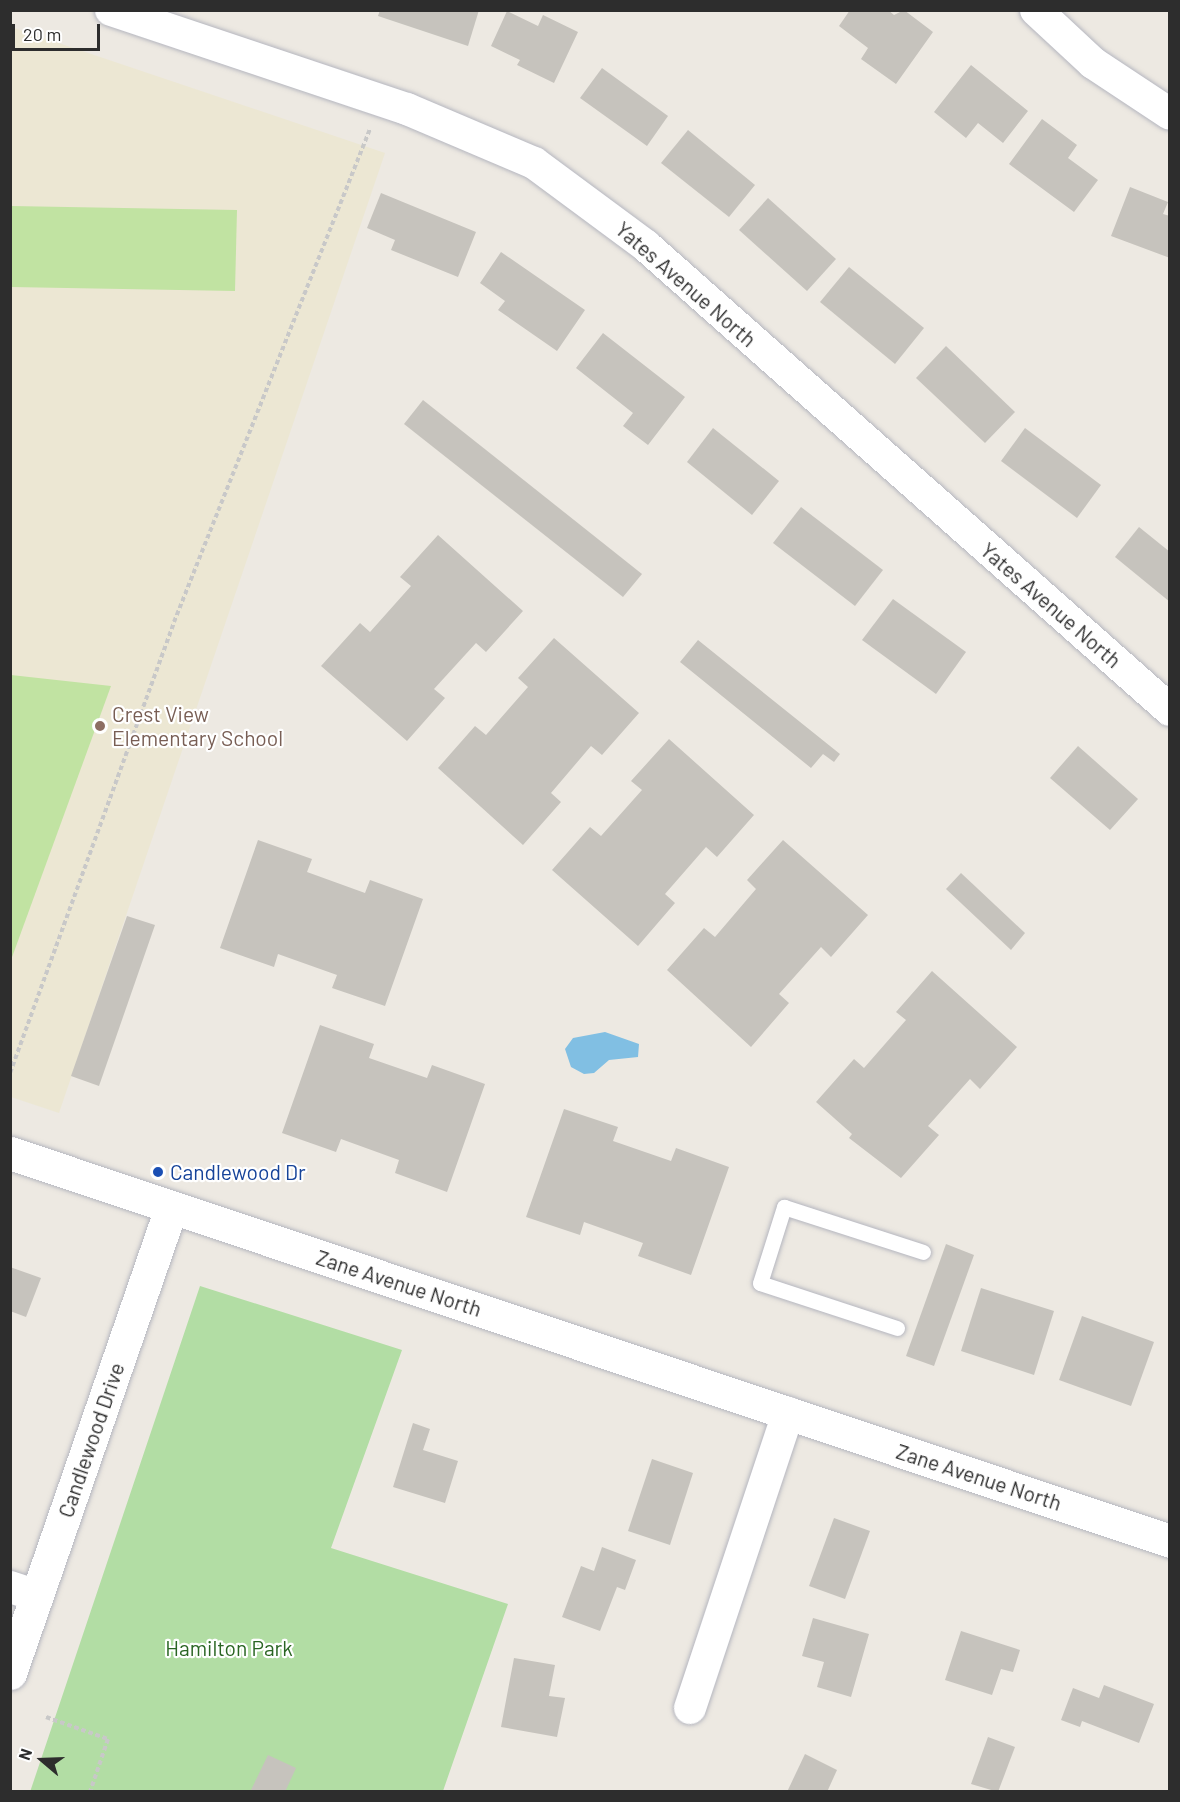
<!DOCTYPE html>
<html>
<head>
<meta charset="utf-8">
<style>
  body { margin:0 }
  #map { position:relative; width:1180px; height:1802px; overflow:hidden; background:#ede9e2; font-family:Barlow,sans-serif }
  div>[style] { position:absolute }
  .education>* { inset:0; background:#ece7d3 }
  .green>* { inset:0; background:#b2dda4 }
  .pitch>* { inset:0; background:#c1e3a2 }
  .water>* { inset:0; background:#81bfe3 }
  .building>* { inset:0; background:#c6c3bd }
  .path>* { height:4px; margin-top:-2px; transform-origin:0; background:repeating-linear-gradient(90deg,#c8c8c8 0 4.5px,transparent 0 7.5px) }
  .roads { filter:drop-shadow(0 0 2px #b5b6bf) drop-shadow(0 0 2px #b5b6bf) }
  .lane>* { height:15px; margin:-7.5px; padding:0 7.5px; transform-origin:7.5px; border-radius:7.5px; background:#fff }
  .street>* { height:32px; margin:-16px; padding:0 16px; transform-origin:16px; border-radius:16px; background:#fff }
  .secondary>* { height:33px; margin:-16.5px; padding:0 16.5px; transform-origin:16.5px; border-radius:16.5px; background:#fff }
  .dots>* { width:16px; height:16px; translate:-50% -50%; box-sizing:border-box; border:3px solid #fff; border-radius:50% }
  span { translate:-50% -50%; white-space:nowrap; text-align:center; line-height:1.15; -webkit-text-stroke:4.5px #fff; paint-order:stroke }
  .street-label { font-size:21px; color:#2d2d2d }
  .education-label { font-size:21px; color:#785e54 }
  .left { translate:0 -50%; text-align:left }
  .transit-label { font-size:21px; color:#164399 }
  .park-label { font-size:21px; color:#2a6523 }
  .frame { position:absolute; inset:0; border:12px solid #2d2d2d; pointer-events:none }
  .north { position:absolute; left:12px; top:1730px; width:60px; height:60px; -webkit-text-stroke:4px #fff; paint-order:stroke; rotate:289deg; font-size:16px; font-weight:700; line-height:24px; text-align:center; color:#2d2d2d }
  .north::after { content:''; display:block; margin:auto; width:21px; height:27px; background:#2d2d2d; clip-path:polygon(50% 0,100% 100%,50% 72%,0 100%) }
  .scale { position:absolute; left:12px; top:24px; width:88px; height:27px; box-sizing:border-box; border:3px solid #2d2d2d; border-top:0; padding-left:8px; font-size:18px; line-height:21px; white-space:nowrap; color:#2d2d2d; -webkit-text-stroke:4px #fff; paint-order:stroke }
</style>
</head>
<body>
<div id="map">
  <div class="education">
    <div style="clip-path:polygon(11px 27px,385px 153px,59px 1113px,11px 1097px)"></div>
  </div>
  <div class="green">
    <div style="clip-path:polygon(200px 1286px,402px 1350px,331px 1548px,508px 1604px,443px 1791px,30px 1792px)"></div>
  </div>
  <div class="pitch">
    <div style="clip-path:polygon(11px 206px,237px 210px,235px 291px,11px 287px)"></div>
    <div style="clip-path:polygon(11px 675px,111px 686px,11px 960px,10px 675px)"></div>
  </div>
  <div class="water">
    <div style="clip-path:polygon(605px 1032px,639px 1044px,638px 1057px,609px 1060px,594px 1073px,584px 1074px,571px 1067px,565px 1049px,573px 1038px)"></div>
  </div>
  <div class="building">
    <div style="clip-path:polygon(380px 10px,479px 10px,468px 46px,378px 16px)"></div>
    <div style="clip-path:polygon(850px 10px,888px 10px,894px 15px,904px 10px,933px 32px,896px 84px,861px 59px,868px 48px,839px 26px)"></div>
    <div style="clip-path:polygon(507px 11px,538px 26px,543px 15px,578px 32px,554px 83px,517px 65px,520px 60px,491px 46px)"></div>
    <div style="clip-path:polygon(971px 65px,1028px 111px,1003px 143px,978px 123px,966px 138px,934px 112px)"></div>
    <div style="clip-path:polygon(602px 68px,668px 116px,647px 146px,580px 98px)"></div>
    <div style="clip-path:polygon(1042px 119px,1077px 145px,1068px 158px,1098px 180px,1074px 212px,1009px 164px)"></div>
    <div style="clip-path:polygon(688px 130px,755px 185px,729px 217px,661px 163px)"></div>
    <div style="clip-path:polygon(1130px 187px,1168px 202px,1163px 214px,1170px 216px,1170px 258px,1111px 236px)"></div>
    <div style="clip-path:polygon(381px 193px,476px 232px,458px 277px,391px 250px,395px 240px,367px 228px)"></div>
    <div style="clip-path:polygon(768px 198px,836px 259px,807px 291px,739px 230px)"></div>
    <div style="clip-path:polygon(501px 252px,585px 310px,557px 351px,498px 310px,505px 301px,480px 283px)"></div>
    <div style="clip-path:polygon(849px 267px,924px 328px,895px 364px,820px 302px)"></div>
    <div style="clip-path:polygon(603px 333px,685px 397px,648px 445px,623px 426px,633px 413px,576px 368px)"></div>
    <div style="clip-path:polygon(946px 346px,1015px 412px,985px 443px,916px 378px)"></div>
    <div style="clip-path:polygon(423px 400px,642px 574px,623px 597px,404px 424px)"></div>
    <div style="clip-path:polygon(713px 428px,779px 481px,752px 515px,687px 462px)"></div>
    <div style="clip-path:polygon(1025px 428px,1101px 485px,1077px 518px,1001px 461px)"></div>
    <div style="clip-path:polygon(801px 507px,883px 570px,855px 606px,773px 543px)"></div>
    <div style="clip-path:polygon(1139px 527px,1170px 552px,1170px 602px,1115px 557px)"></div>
    <div style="clip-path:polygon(438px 535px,523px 611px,486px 652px,476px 643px,434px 689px,445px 698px,407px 741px,321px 666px,360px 623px,370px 632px,411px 586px,400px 577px)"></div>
    <div style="clip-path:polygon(893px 599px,966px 652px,936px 694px,862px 640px)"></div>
    <div style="clip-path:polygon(554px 638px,639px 713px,602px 755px,591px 746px,551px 793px,561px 802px,523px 845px,438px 768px,475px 726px,486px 735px,528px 687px,518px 678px)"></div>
    <div style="clip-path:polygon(698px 640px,840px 754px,834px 762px,823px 754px,811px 768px,680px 662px)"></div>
    <div style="clip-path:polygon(669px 739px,754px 815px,717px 857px,706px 847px,665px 894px,675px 903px,638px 946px,552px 870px,590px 827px,601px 836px,642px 790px,631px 781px)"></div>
    <div style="clip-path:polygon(1078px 746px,1138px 799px,1110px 830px,1050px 778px)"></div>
    <div style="clip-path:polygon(258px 840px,312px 859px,307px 872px,365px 893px,370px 880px,423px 899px,385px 1006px,332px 988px,337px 975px,278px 954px,274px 967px,220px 948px)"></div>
    <div style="clip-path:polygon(783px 840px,868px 915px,831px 957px,821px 947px,779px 994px,789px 1003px,751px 1047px,667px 970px,704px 928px,715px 937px,756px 889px,747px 880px)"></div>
    <div style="clip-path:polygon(961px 873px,1025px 933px,1011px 950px,946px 889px)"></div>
    <div style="clip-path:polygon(127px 916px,155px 925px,99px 1086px,71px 1076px)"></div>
    <div style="clip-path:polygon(932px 971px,1017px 1047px,980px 1089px,970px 1079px,928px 1126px,939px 1135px,901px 1178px,849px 1138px,852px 1134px,816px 1102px,854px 1059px,864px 1068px,906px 1020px,896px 1012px)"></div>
    <div style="clip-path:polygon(320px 1025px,374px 1044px,369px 1058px,427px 1078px,432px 1065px,485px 1084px,447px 1192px,395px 1173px,399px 1160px,341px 1139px,336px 1152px,282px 1133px)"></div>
    <div style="clip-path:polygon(564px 1109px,618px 1127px,613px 1141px,671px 1161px,676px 1148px,729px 1167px,691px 1275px,638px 1256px,643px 1243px,584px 1222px,580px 1235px,526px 1217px)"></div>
    <div style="clip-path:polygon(946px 1244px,974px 1255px,934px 1366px,906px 1356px)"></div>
    <div style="clip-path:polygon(10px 1267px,41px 1278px,26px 1317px,10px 1311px)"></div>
    <div style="clip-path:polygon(981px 1288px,1054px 1311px,1034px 1375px,961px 1351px)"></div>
    <div style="clip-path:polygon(1082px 1316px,1154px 1342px,1131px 1406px,1059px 1380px)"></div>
    <div style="clip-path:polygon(413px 1423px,430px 1429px,423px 1450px,458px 1461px,445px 1503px,393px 1487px)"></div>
    <div style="clip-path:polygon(652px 1459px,693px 1473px,670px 1545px,628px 1531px)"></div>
    <div style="clip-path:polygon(834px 1518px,870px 1531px,845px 1599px,809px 1586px)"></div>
    <div style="clip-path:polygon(602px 1547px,636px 1560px,625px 1590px,617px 1587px,600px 1631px,562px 1617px,581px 1566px,594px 1571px)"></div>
    <div style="clip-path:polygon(813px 1618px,869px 1634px,851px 1697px,817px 1687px,824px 1662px,802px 1656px)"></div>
    <div style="clip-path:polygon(961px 1631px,1020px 1650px,1013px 1672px,1001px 1669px,992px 1695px,945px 1680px)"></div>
    <div style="clip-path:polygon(514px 1658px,555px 1665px,549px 1696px,565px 1698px,557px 1737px,501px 1727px)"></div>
    <div style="clip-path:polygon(1104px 1685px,1154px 1704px,1139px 1743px,1082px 1721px,1080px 1727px,1061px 1720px,1073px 1688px,1099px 1698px)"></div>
    <div style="clip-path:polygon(988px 1737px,1015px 1747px,998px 1792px,971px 1784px)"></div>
    <div style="clip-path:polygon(805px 1754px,837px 1770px,827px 1792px,787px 1792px)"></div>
    <div style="clip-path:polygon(268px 1755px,296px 1768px,285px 1792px,250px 1792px)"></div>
  </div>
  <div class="path">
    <div style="left:10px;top:1073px;width:480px;rotate:-70deg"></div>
    <div style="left:174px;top:622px;width:531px;rotate:-68.32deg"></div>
    <div style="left:46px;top:1717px;width:66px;rotate:19.5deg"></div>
    <div style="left:108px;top:1739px;width:56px;rotate:108.8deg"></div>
  </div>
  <div class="roads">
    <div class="lane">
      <div style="left:897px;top:1328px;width:144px;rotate:-161.8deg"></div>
      <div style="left:760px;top:1283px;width:80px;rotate:-72.5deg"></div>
      <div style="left:784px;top:1207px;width:146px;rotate:17.9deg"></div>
    </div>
    <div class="street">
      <div style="left:111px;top:10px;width:312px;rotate:18.5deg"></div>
      <div style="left:407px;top:109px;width:138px;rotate:23deg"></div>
      <div style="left:534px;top:163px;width:139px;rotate:36.5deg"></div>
      <div style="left:646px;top:246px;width:700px;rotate:41.52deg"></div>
      <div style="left:1036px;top:10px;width:78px;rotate:42.9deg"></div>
      <div style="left:1093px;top:63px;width:92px;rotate:33.5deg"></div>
      <div style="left:10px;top:1587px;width:28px;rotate:18deg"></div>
      <div style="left:690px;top:1708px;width:311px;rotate:-71.6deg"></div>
    </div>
    <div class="secondary">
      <div style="left:10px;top:1153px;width:1223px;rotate:18.49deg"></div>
      <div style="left:10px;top:1673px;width:493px;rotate:-70.9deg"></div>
    </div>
  </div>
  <div class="dots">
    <div style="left:100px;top:726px;background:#8d6e63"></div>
    <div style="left:158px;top:1172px;background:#1a4fb4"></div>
  </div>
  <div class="street-label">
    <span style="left:686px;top:284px;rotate:41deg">Yates Avenue North</span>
    <span style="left:1051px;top:605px;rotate:41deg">Yates Avenue North</span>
    <span style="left:399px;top:1283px;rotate:18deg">Zane Avenue North</span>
    <span style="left:91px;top:1440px;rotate:-71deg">Candlewood Drive</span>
    <span style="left:979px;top:1477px;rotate:18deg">Zane Avenue North</span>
  </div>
  <div class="education-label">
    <span class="left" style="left:112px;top:726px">Crest View<br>Elementary School</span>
  </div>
  <div class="transit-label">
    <span class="left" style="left:170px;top:1172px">Candlewood Dr</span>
  </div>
  <div class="park-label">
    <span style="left:229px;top:1648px">Hamilton Park</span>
  </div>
  <div class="frame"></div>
  <div class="north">N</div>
  <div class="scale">20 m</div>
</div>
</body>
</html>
